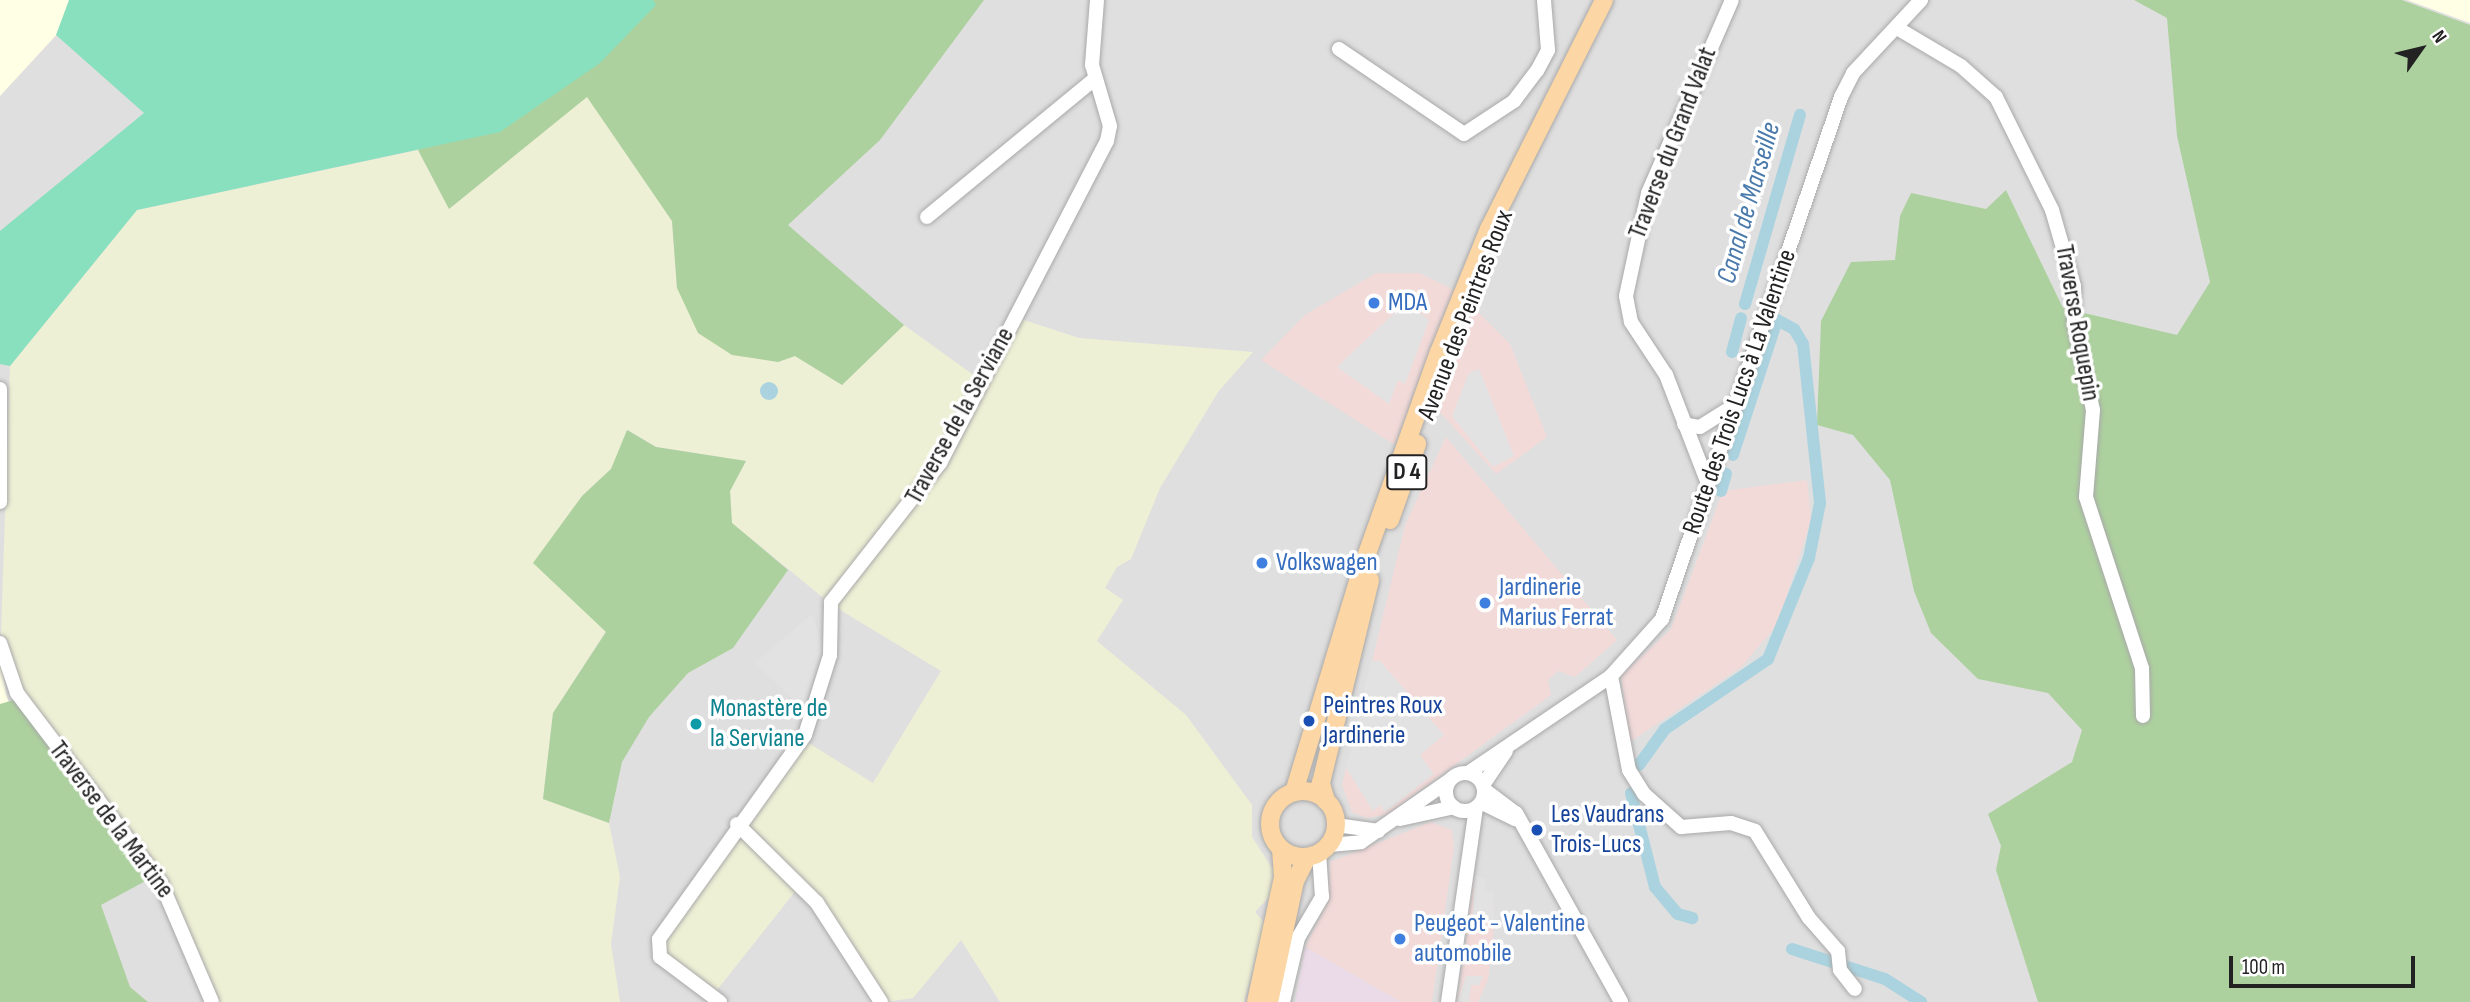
<!DOCTYPE html>
<html>
<head>
<meta charset="utf-8">
<style>
  body { margin:0 }
  #map { position:relative; width:2470px; height:1002px; overflow:hidden; background:#f2efe9; font-family:"Sofia Sans Condensed",sans-serif }
  div>[style] { position:absolute }
  .residential>* { inset:0; background:#e0dfdf }
  .commercial>* { inset:0; background:#f2dad9 }
  .industrial>* { inset:0; background:#ebdbe8 }
  .education>* { inset:0; background:#ffffe5 }
  .farmland>* { inset:0; background:#eef0d5 }
  .forest>* { inset:0; background:#add19e }
  .pitch>* { inset:0; background:#88e0be }
  .parking>* { inset:0; background:#e2e2e2 }
  .water>* { inset:0; background:#aad3df }
  .round { border-radius:50% }
  .canal>* { height:12px; margin:-6px; padding:0 6px; transform-origin:6px; border-radius:6px; background:#aad3df }
  .roads { filter:drop-shadow(0 0 2px #a9a9a9) drop-shadow(0 0 2px #a9a9a9) }
  .minor>* { height:14px; margin:-7px; padding:0 7px; transform-origin:7px; border-radius:7px; background:#fff }
  .minor>.ring { margin:-7px; padding:0; box-sizing:content-box; background:none; border:14px solid #fff; border-radius:50% }
  .major>* { height:18px; margin:-9px; padding:0 9px; transform-origin:9px; border-radius:9px; background:#fcd6a4 }
  .major>.ring { margin:-9px; padding:0; box-sizing:content-box; background:none; border:18px solid #fcd6a4; border-radius:50% }
  .dots>* { width:19px; height:19px; translate:-50% -50%; box-sizing:border-box; border:4px solid #fff; border-radius:50% }
  span { translate:-50% -50%; white-space:nowrap; text-align:center; line-height:1.15; -webkit-text-stroke:7px #fff; paint-order:stroke }
  .shield-label span { padding:2px 5px; background:#fff; border:2px solid; border-radius:5px; -webkit-text-stroke-width:0 }
  .shield-label { font-size:24px; color:#222; font-weight:700 }
  .street-label { font-size:26px; color:#222 }
  .shop-label { font-size:26px; color:#366cbe }
  .left { translate:0 -50%; text-align:left }
  .transit-label { font-size:26px; color:#164399 }
  .culture-label { font-size:26px; color:#0d838f }
  .water-label { font-size:28px; color:#4a7aab; font-style:italic }
  .north { position:absolute; left:2386px; top:14px; width:70px; height:70px; -webkit-text-stroke:5px #fff; paint-order:stroke; rotate:56deg; font-size:19px; font-weight:700; line-height:28px; text-align:center; color:#222 }
  .north::after { content:''; display:block; margin:auto; width:24px; height:32px; background:#222; clip-path:polygon(50% 0,100% 100%,50% 72%,0 100%) }
  .scale { position:absolute; left:2229px; top:956px; width:186px; height:32px; box-sizing:border-box; border:4px solid #222; border-top:0; padding-left:9px; font-size:21px; line-height:24px; white-space:nowrap; color:#222; -webkit-text-stroke:5px #fff; paint-order:stroke }
</style>
</head>
<body>
<div id="map">
  <div class="residential">
    <div style="clip-path:polygon(0 0,2470px 0,2470px 1002px,0 1002px)"></div>
  </div>
  <div class="commercial">
    <div style="clip-path:polygon(1376px 273px,1419px 273px,1456px 291px,1395px 445px,1261px 360px,1305px 315px)"></div>
    <div style="clip-path:polygon(1473px 307px,1510px 344px,1547px 437px,1496px 474px,1439px 411px)"></div>
    <div style="clip-path:polygon(1446px 437px,1617px 640px,1575px 677px,1558px 671px,1548px 680px,1551px 695px,1386px 815px,1367px 818px,1352px 812px,1342px 785px,1405px 525px)"></div>
    <div style="clip-path:polygon(1807px 480px,1811px 520px,1777px 625px,1741px 667px,1630px 742px,1621px 676px,1671px 629px,1723px 491px)"></div>
    <div style="clip-path:polygon(1431px 822px,1452px 830px,1454px 847px,1432px 1002px,1401px 1002px,1305px 947px,1328px 902px,1330px 862px)"></div>
    <div style="clip-path:polygon(1474px 876px,1486px 879px,1484px 891px,1493px 892px,1494px 926px,1488px 980px,1478px 1002px,1458px 1001px)"></div>
  </div>
  <div class="industrial">
    <div style="clip-path:polygon(1305px 947px,1401px 1002px,1295px 1002px)"></div>
  </div>
  <div class="education">
    <div style="clip-path:polygon(0 0,69px 0,60px 31px,0 96px)"></div>
    <div style="clip-path:polygon(2407px 0,2470px 0,2470px 23px)"></div>
    <div style="clip-path:polygon(0 656px,6px 694px,11px 708px,0 710px)"></div>
  </div>
  <div class="farmland">
    <div style="clip-path:polygon(587px 96px,672px 221px,677px 288px,778px 362px,795px 356px,842px 385px,904px 325px,986px 384px,1018px 318px,1079px 338px,1253px 352px,1218px 392px,1160px 488px,1131px 559px,1117px 567px,1105px 588px,1123px 600px,1097px 641px,1186px 715px,1252px 805px,1252px 837px,1274px 871px,1271px 895px,1255px 912px,1265px 923px,1244px 1002px,1000px 1002px,961px 940px,913px 998px,885px 1002px,801px 884px,717px 990px,667px 954px,663px 939px,807px 742px,873px 783px,941px 671px,832px 605px,732px 523px,730px 491px,746px 461px,656px 447px,628px 430px,611px 469px,582px 496px,606px 631px,553px 713px,543px 799px,609px 823px,620px 877px,611px 944px,620px 1002px,217px 1002px,166px 882px,21px 690px,1px 634px,10px 366px,137px 210px,418px 150px,449px 209px)"></div>
  </div>
  <div class="forest">
    <div style="clip-path:polygon(491px 0,984px 0,880px 140px,788px 225px,904px 325px,842px 385px,795px 356px,778px 362px,732px 355px,698px 333px,677px 288px,672px 221px,587px 97px,449px 209px,418px 150px)"></div>
    <div style="clip-path:polygon(2134px 0,2402px 0,2470px 25px,2470px 1002px,2038px 1002px,1996px 870px,2001px 846px,1988px 814px,2072px 762px,2082px 730px,2048px 693px,1978px 679px,1931px 633px,1914px 591px,1890px 480px,1853px 435px,1817px 425px,1821px 321px,1851px 262px,1895px 260px,1900px 216px,1911px 193px,1986px 209px,2006px 190px,2063px 308px,2177px 335px,2210px 282px,2177px 136px,2167px 18px)"></div>
    <div style="clip-path:polygon(627px 430px,656px 447px,746px 461px,730px 491px,732px 523px,788px 570px,733px 648px,688px 673px,649px 717px,622px 762px,609px 823px,543px 799px,553px 713px,606px 632px,533px 563px,582px 496px,611px 469px)"></div>
    <div style="clip-path:polygon(17px 699px,153px 877px,101px 905px,130px 987px,148px 1002px,0 1002px,0 704px)"></div>
  </div>
  <div class="pitch">
    <div style="clip-path:polygon(69px 0,653px 0,656px 5px,600px 63px,500px 132px,137px 210px,10px 366px,0 364px,0 231px,144px 113px,56px 35px)"></div>
  </div>
  <div class="parking">
    <div style="clip-path:polygon(1407px 301px,1429px 320px,1405px 384px,1398px 380px,1389px 404px,1337px 367px)"></div>
    <div style="clip-path:polygon(1479px 369px,1514px 456px,1493px 467px,1452px 416px,1469px 373px)"></div>
    <div style="clip-path:polygon(812px 614px,823px 649px,806px 711px,755px 663px)"></div>
    <div style="clip-path:polygon(1371px 661px,1380px 661px,1444px 735px,1420px 755px,1434px 774px,1385px 812px,1380px 805px,1373px 811px,1346px 768px)"></div>
    <div style="clip-path:polygon(1474px 876px,1486px 879px,1484px 891px,1493px 892px,1494px 922px,1473px 919px)"></div>
    <div style="clip-path:polygon(1466px 976px,1483px 976px,1479px 985px,1471px 985px,1469px 1002px,1458px 1001px)"></div>
  </div>
  <div class="water">
    <div class="round" style="left:760px;top:382px;width:18px;height:18px"></div>
  </div>
  <div class="canal">
    <div style="left:1745px;top:304px;width:197px;rotate:-73.8deg"></div>
    <div style="left:1732px;top:352px;width:35px;rotate:-75deg"></div>
    <div style="left:1721px;top:491px;width:18px;rotate:-74deg"></div>
    <div style="left:1639px;top:765px;width:44px;rotate:-54.2deg"></div>
    <div style="left:1665px;top:729px;width:125px;rotate:-34.2deg"></div>
    <div style="left:1768px;top:659px;width:109px;rotate:-67.9deg"></div>
    <div style="left:1809px;top:558px;width:56px;rotate:-78.7deg"></div>
    <div style="left:1820px;top:503px;width:160px;rotate:-96.1deg"></div>
    <div style="left:1803px;top:344px;width:17px;rotate:-121deg"></div>
    <div style="left:1794px;top:329px;width:19px;rotate:-152deg"></div>
    <div style="left:1777px;top:320px;width:142px;rotate:108.1deg"></div>
    <div style="left:1631px;top:793px;width:97px;rotate:75.7deg"></div>
    <div style="left:1655px;top:887px;width:35px;rotate:50deg"></div>
    <div style="left:1678px;top:914px;width:15px;rotate:16deg"></div>
    <div style="left:1792px;top:949px;width:98px;rotate:17.9deg"></div>
    <div style="left:1885px;top:979px;width:43px;rotate:32.6deg"></div>
  </div>
  <div class="roads">
    <div class="minor">
      <div style="left:1897px;top:28px;width:74px;rotate:30.7deg"></div>
      <div style="left:1961px;top:66px;width:47px;rotate:41.5deg"></div>
      <div style="left:1996px;top:97px;width:126px;rotate:63.6deg"></div>
      <div style="left:2052px;top:210px;width:79px;rotate:73.9deg"></div>
      <div style="left:2074px;top:286px;width:37px;rotate:90deg"></div>
      <div style="left:2074px;top:323px;width:89px;rotate:77.7deg"></div>
      <div style="left:2093px;top:410px;width:87px;rotate:94.6deg"></div>
      <div style="left:2086px;top:497px;width:180px;rotate:71.9deg"></div>
      <div style="left:2142px;top:668px;width:48px;rotate:88.8deg"></div>
      <div style="left:1339px;top:49px;width:151px;rotate:34.2deg"></div>
      <div style="left:1464px;top:134px;width:60px;rotate:-33.4deg"></div>
      <div style="left:1514px;top:101px;width:38px;rotate:-53deg"></div>
      <div style="left:1537px;top:71px;width:24px;rotate:-62deg"></div>
      <div style="left:1548px;top:50px;width:50px;rotate:-94.6deg"></div>
      <div style="left:927px;top:217px;width:215px;rotate:-39.5deg"></div>
      <div style="left:0;top:389px;width:113px;rotate:90deg"></div>
      <div style="left:1684px;top:424px;width:16px;rotate:11deg"></div>
      <div style="left:1700px;top:427px;width:41px;rotate:-32.2deg"></div>
      <div style="left:1707px;top:481px;width:114px;rotate:-111.1deg"></div>
      <div style="left:1666px;top:375px;width:64px;rotate:-123.4deg"></div>
      <div style="left:1631px;top:322px;width:26px;rotate:-101deg"></div>
      <div style="left:1626px;top:296px;width:105px;rotate:-77.9deg"></div>
      <div style="left:1648px;top:193px;width:210px;rotate:-66.5deg"></div>
      <div style="left:0;top:643px;width:53px;rotate:71.2deg"></div>
      <div style="left:17px;top:693px;width:238px;rotate:52.8deg"></div>
      <div style="left:161px;top:883px;width:129px;rotate:66.8deg"></div>
      <div style="left:1611px;top:676px;width:96px;rotate:79.2deg"></div>
      <div style="left:1629px;top:770px;width:28px;rotate:58deg"></div>
      <div style="left:1644px;top:794px;width:50px;rotate:41.7deg"></div>
      <div style="left:1681px;top:827px;width:50px;rotate:-4.6deg"></div>
      <div style="left:1731px;top:823px;width:25px;rotate:18deg"></div>
      <div style="left:1755px;top:831px;width:102px;rotate:58.2deg"></div>
      <div style="left:1809px;top:918px;width:44px;rotate:48.7deg"></div>
      <div style="left:1838px;top:951px;width:19px;rotate:84deg"></div>
      <div style="left:1840px;top:970px;width:24px;rotate:52deg"></div>
      <div class="ring" style="left:1446px;top:773px;width:24px;height:24px"></div>
      <div style="left:1468px;top:773px;width:173px;rotate:-34.1deg"></div>
      <div style="left:1611px;top:676px;width:76px;rotate:-48.2deg"></div>
      <div style="left:1662px;top:619px;width:552px;rotate:-71.07deg"></div>
      <div style="left:1841px;top:97px;width:27px;rotate:-63deg"></div>
      <div style="left:1853px;top:73px;width:100px;rotate:-47deg"></div>
      <div style="left:1483px;top:785px;width:41px;rotate:-55.9deg"></div>
      <div style="left:1485px;top:790px;width:39px;rotate:37deg"></div>
      <div style="left:1516px;top:813px;width:216px;rotate:60.9deg"></div>
      <div style="left:1482px;top:803px;width:37px;rotate:26deg"></div>
      <div style="left:1400px;top:819px;width:55px;rotate:-12.5deg"></div>
      <div style="left:737px;top:824px;width:112px;rotate:44.6deg"></div>
      <div style="left:817px;top:903px;width:118px;rotate:57.1deg"></div>
      <div style="left:1336px;top:825px;width:43px;rotate:7.9deg"></div>
      <div style="left:1329px;top:845px;width:32px;rotate:-5deg"></div>
      <div style="left:1361px;top:842px;width:108px;rotate:-34.9deg"></div>
      <div style="left:720px;top:1002px;width:75px;rotate:-143.1deg"></div>
      <div style="left:660px;top:957px;width:18px;rotate:-93deg"></div>
      <div style="left:659px;top:939px;width:251px;rotate:-54.4deg"></div>
      <div style="left:805px;top:735px;width:84px;rotate:-72.6deg"></div>
      <div style="left:830px;top:655px;width:53px;rotate:-88.9deg"></div>
      <div style="left:831px;top:602px;width:177px;rotate:-51.9deg"></div>
      <div style="left:940px;top:463px;width:363px;rotate:-62.6deg"></div>
      <div style="left:1107px;top:141px;width:15px;rotate:-79deg"></div>
      <div style="left:1110px;top:126px;width:64px;rotate:-106.4deg"></div>
      <div style="left:1092px;top:65px;width:65px;rotate:-85.6deg"></div>
      <div style="left:1283px;top:1002px;width:66px;rotate:-76.8deg"></div>
      <div style="left:1298px;top:938px;width:48px;rotate:-59.7deg"></div>
      <div style="left:1322px;top:897px;width:44px;rotate:-93.9deg"></div>
      <div style="left:1448px;top:1002px;width:196px;rotate:-81.8deg"></div>
    </div>
    <div class="major">
      <div style="left:1390px;top:520px;width:81px;rotate:-70.4deg"></div>
      <div class="ring" style="left:1270px;top:791px;width:48px;height:48px"></div>
      <div style="left:1294px;top:792px;width:237px;rotate:-73.1deg"></div>
      <div style="left:1363px;top:565px;width:226px;rotate:-70.4deg"></div>
      <div style="left:1439px;top:352px;width:133px;rotate:-67.9deg"></div>
      <div style="left:1489px;top:229px;width:256px;rotate:-63.3deg"></div>
      <div style="left:1326px;top:801px;width:19px;rotate:-106deg"></div>
      <div style="left:1321px;top:783px;width:209px;rotate:-76.4deg"></div>
      <div style="left:1256px;top:1002px;width:128px;rotate:-77.8deg"></div>
      <div style="left:1283px;top:877px;width:27px;rotate:-94deg"></div>
      <div style="left:1269px;top:1002px;width:124px;rotate:-77.9deg"></div>
      <div style="left:1295px;top:881px;width:27px;rotate:-63deg"></div>
    </div>
  </div>
  <div class="dots">
    <div style="left:1374px;top:303px;background:#3f7fe0"></div>
    <div style="left:1262px;top:563px;background:#3f7fe0"></div>
    <div style="left:1485px;top:603px;background:#3f7fe0"></div>
    <div style="left:1309px;top:721px;background:#1a4fb4"></div>
    <div style="left:696px;top:724px;background:#0f9aa8"></div>
    <div style="left:1537px;top:830px;background:#1a4fb4"></div>
    <div style="left:1400px;top:939px;background:#3f7fe0"></div>
  </div>
  <div class="shield-label">
    <span style="left:1407px;top:472px">D 4</span>
  </div>
  <div class="street-label">
    <span style="left:1673px;top:143px;rotate:-69deg">Traverse du Grand Valat</span>
    <span style="left:1466px;top:315px;rotate:-69deg">Avenue des Peintres Roux</span>
    <span style="left:2077px;top:323px;rotate:80deg">Traverse Roquepin</span>
    <span style="left:1740px;top:392px;rotate:-71deg">Route des Trois Lucs à La Valentine</span>
    <span style="left:960px;top:416px;rotate:-61deg">Traverse de la Serviane</span>
    <span style="left:111px;top:820px;rotate:53deg">Traverse de la Martine</span>
  </div>
  <div class="shop-label">
    <span class="left" style="left:1388px;top:303px">MDA</span>
    <span class="left" style="left:1276px;top:563px">Volkswagen</span>
    <span class="left" style="left:1499px;top:603px">Jardinerie<br>Marius Ferrat</span>
    <span class="left" style="left:1414px;top:939px">Peugeot - Valentine<br>automobile</span>
  </div>
  <div class="transit-label">
    <span class="left" style="left:1323px;top:721px">Peintres Roux<br>Jardinerie</span>
    <span class="left" style="left:1551px;top:830px">Les Vaudrans<br>Trois-Lucs</span>
  </div>
  <div class="culture-label">
    <span class="left" style="left:710px;top:724px">Monastère de<br>la Serviane</span>
  </div>
  <div class="water-label">
    <span style="left:1749px;top:203px;rotate:-74deg">Canal de Marseille</span>
  </div>
  <div class="north">N</div>
  <div class="scale">100 m</div>
</div>
</body>
</html>
